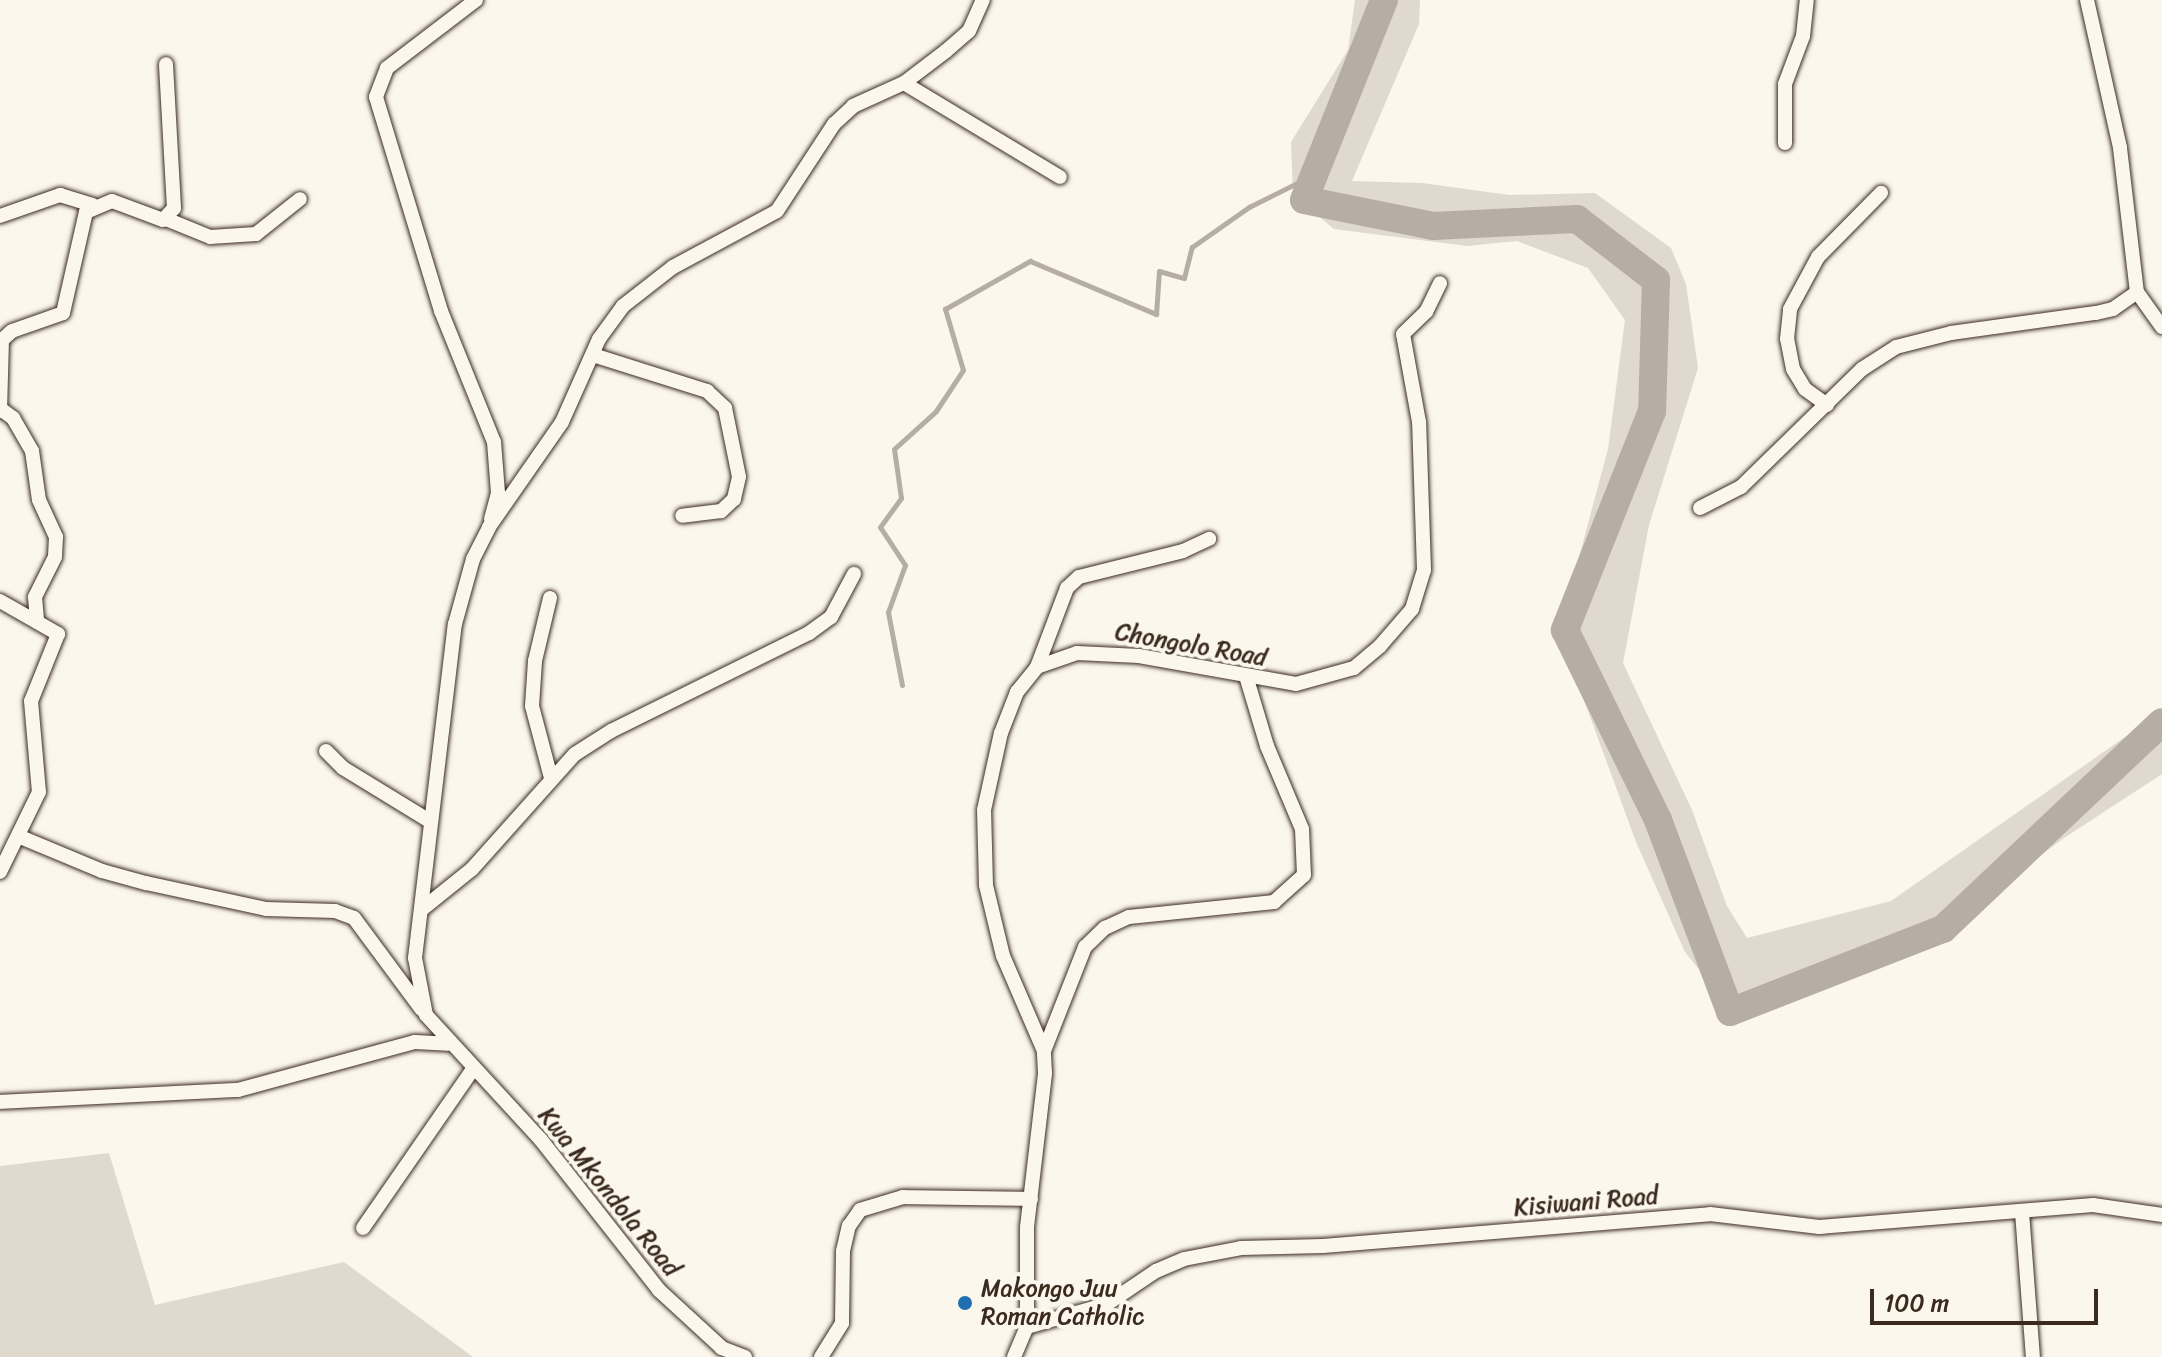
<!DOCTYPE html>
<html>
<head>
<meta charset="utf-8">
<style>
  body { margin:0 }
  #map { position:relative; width:2162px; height:1357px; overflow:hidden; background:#fbf7ec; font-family:Sriracha,sans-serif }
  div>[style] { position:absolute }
  .green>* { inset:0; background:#dfd9ce }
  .stream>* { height:5px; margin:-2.5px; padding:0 2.5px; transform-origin:2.5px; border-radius:2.5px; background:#b6aea2 }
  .river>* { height:28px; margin:-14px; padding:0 14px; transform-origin:14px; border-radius:14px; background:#b6aea2 }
  .roads { filter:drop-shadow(0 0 2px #3b2a1e) drop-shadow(0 0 2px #3b2a1e) }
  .street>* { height:14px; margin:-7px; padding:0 7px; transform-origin:7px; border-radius:7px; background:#fbf7ec }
  .dots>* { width:22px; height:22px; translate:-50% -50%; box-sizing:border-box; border:4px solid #fbf7ec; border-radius:50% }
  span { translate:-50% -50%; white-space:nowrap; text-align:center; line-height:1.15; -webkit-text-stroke:8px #fbf7ec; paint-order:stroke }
  .street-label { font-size:24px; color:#3b2a1e }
  .poi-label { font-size:24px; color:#3b2a1e }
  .left { translate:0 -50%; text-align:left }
  .scale { position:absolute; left:1870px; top:1289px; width:228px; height:36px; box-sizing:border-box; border:4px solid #3b2a1e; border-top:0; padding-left:10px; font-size:24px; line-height:28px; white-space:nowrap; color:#3b2a1e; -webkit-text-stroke:6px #fbf7ec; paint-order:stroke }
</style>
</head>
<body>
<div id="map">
  <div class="green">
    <div style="clip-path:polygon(1355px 0,1420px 0,1419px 24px,1352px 181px,1422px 183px,1509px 195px,1595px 193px,1671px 248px,1686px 284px,1698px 368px,1649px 525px,1623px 663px,1692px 810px,1727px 906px,1747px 938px,1891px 901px,2162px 711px,2162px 774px,2064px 838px,1939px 932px,1736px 1015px,1685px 952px,1636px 842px,1559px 632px,1608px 449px,1625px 320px,1588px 268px,1517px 241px,1467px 246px,1334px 229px,1293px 195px,1291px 142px,1348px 50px)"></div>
    <div style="clip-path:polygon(109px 1153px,155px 1305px,344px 1262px,473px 1357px,0 1357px,0 1166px)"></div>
  </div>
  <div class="stream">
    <div style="left:902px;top:685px;width:74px;rotate:-100.9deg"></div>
    <div style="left:888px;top:612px;width:50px;rotate:-70.1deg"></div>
    <div style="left:905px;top:565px;width:45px;rotate:-123.3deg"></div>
    <div style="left:880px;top:527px;width:36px;rotate:-54deg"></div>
    <div style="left:901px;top:498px;width:49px;rotate:-98.1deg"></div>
    <div style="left:894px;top:449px;width:57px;rotate:-42.1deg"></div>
    <div style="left:936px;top:411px;width:49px;rotate:-56.6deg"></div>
    <div style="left:963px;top:370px;width:64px;rotate:-106.4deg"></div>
    <div style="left:945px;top:309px;width:98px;rotate:-29.5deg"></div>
    <div style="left:1030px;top:261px;width:137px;rotate:22.8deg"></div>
    <div style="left:1156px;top:314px;width:43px;rotate:-86deg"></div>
    <div style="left:1159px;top:271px;width:26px;rotate:16deg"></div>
    <div style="left:1184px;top:278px;width:32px;rotate:-76deg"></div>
    <div style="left:1192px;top:247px;width:70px;rotate:-35.1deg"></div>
    <div style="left:1249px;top:207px;width:74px;rotate:-26.6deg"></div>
  </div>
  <div class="river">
    <div style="left:1384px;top:0;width:215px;rotate:111.8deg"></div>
    <div style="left:1304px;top:200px;width:132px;rotate:11.4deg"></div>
    <div style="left:1433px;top:226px;width:144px;rotate:-2.8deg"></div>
    <div style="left:1577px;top:219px;width:100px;rotate:37.7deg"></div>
    <div style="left:1656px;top:280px;width:131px;rotate:91.7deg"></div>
    <div style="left:1652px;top:411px;width:236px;rotate:111.7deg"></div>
    <div style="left:1565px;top:630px;width:212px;rotate:63.9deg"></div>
    <div style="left:1658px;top:820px;width:205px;rotate:69.4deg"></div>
    <div style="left:1730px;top:1012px;width:229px;rotate:-21.3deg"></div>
    <div style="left:1943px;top:929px;width:301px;rotate:-43.4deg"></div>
  </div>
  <div class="roads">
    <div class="street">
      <div style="left:476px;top:0;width:112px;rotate:142.6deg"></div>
      <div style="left:387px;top:68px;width:31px;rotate:111deg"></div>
      <div style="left:376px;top:97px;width:224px;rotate:73.1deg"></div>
      <div style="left:441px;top:311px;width:141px;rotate:68deg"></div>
      <div style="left:494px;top:442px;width:51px;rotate:85.5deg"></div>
      <div style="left:498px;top:493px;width:27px;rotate:105deg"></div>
      <div style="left:2087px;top:0;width:152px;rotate:77.4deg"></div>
      <div style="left:2120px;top:148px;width:145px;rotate:83.3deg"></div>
      <div style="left:2137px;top:292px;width:43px;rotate:54.5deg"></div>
      <div style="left:904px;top:83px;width:182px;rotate:31.1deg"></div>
      <div style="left:1785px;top:143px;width:59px;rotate:-90deg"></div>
      <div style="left:1785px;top:84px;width:51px;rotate:-69.4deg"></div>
      <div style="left:1803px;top:36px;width:36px;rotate:-84deg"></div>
      <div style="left:0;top:216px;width:64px;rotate:-19.3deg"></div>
      <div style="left:60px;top:195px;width:34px;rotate:17deg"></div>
      <div style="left:166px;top:219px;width:48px;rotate:22.2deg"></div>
      <div style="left:210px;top:237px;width:46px;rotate:-3.7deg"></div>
      <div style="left:256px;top:234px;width:56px;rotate:-38.5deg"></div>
      <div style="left:593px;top:355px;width:120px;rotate:17.5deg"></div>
      <div style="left:707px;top:391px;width:25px;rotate:43deg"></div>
      <div style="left:725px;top:408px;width:70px;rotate:78.5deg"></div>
      <div style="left:739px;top:477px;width:23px;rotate:103deg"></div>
      <div style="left:734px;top:499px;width:18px;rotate:137deg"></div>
      <div style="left:721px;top:511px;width:39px;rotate:173deg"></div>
      <div style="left:1827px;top:405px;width:27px;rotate:-144deg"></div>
      <div style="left:1805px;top:389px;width:23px;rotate:-121deg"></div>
      <div style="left:1793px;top:369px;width:31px;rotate:-101deg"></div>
      <div style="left:1787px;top:339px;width:30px;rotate:-84deg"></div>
      <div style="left:1790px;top:309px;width:59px;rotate:-61.7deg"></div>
      <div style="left:1818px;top:257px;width:90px;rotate:-45.5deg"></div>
      <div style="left:2px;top:410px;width:14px;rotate:36deg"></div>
      <div style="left:13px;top:418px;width:38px;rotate:60deg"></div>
      <div style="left:32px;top:451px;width:49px;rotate:81.9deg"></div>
      <div style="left:39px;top:500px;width:41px;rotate:65.3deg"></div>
      <div style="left:56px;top:537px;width:20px;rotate:93deg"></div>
      <div style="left:55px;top:557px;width:45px;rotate:116.6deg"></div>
      <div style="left:35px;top:597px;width:25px;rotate:85deg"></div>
      <div style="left:0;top:411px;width:71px;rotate:-88.4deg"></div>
      <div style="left:2px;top:340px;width:13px;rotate:-42deg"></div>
      <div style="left:12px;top:331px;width:54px;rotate:-19.4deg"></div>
      <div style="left:63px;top:313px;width:104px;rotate:-77.2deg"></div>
      <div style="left:86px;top:212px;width:28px;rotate:-23deg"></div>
      <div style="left:112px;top:201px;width:54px;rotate:20.4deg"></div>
      <div style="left:163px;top:220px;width:16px;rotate:-47deg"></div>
      <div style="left:174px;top:208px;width:144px;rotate:-93.2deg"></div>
      <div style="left:1700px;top:508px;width:46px;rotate:-27.1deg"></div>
      <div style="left:1741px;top:487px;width:169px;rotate:-44.3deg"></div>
      <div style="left:1862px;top:369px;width:40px;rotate:-32.9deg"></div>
      <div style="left:1896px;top:347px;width:57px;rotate:-14.3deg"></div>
      <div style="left:1951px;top:333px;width:146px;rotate:-7.9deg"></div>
      <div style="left:2096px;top:313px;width:17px;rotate:-13deg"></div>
      <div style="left:2113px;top:309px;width:29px;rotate:-35deg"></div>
      <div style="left:550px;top:598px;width:65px;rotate:103.4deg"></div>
      <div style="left:535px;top:661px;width:45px;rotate:93.8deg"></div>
      <div style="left:532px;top:706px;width:74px;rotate:75.2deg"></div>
      <div style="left:0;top:601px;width:67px;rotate:29.6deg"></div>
      <div style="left:58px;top:634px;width:72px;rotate:111.9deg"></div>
      <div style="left:31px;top:701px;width:91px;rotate:85deg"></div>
      <div style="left:39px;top:792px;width:89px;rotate:116deg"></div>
      <div style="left:1037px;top:667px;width:85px;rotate:-69.2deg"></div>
      <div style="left:1067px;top:588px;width:16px;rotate:-43deg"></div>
      <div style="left:1079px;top:577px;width:107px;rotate:-14deg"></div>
      <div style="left:1183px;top:551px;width:29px;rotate:-25deg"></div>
      <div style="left:326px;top:751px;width:24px;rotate:45deg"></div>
      <div style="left:343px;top:768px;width:103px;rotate:31.5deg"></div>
      <div style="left:18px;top:836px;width:91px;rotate:22.6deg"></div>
      <div style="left:102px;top:871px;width:46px;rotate:15.3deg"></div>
      <div style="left:146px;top:883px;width:123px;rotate:12.2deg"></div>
      <div style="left:266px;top:909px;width:69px;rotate:1.7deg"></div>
      <div style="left:335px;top:911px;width:20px;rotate:20deg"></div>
      <div style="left:354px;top:918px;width:114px;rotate:53.5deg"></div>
      <div style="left:421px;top:910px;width:65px;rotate:-38.8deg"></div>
      <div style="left:472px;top:869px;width:154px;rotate:-48.2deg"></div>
      <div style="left:575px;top:754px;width:43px;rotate:-32.6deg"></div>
      <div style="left:611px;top:731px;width:221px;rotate:-26.3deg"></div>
      <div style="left:809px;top:633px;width:27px;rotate:-36deg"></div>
      <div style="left:831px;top:617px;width:49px;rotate:-61.9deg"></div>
      <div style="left:1044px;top:1051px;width:112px;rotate:-68.5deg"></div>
      <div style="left:1085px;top:947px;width:28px;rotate:-44deg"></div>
      <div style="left:1105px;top:928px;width:26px;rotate:-25deg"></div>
      <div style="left:1129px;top:917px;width:146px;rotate:-5.9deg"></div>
      <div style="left:1274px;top:902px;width:40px;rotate:-42deg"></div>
      <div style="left:1304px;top:875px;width:46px;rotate:-92.5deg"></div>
      <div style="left:1302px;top:829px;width:90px;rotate:-112.9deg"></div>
      <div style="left:1267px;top:746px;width:73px;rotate:-106.7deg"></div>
      <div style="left:0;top:1102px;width:238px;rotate:-2.9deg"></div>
      <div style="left:238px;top:1090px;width:183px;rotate:-15.2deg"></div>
      <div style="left:415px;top:1042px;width:33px;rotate:3deg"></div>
      <div style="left:2022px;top:1212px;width:145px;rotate:85.7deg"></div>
      <div style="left:363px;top:1228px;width:193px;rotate:-55.3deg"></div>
      <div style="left:1027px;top:1327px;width:83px;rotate:-16deg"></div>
      <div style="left:1107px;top:1304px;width:59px;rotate:-34deg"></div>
      <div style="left:1156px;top:1271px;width:30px;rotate:-23deg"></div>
      <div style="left:1184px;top:1259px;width:58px;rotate:-10.9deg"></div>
      <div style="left:1241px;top:1248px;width:82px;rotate:-1.4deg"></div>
      <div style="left:1323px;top:1246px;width:388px;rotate:-4.7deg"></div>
      <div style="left:1710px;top:1214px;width:110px;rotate:6.8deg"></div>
      <div style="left:1819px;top:1227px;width:275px;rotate:-4.6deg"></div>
      <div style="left:2093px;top:1205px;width:70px;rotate:8.2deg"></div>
      <div style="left:745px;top:1357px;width:25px;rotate:-159deg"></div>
      <div style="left:722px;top:1348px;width:86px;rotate:-137.4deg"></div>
      <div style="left:659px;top:1290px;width:191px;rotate:-128.2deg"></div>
      <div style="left:541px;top:1140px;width:170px;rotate:-132.6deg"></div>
      <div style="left:426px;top:1015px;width:58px;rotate:-100.9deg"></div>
      <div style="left:415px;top:958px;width:336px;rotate:-83.2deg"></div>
      <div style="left:455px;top:624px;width:67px;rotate:-74.5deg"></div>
      <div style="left:473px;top:559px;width:36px;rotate:-63deg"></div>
      <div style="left:489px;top:527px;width:128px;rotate:-55.2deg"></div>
      <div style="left:562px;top:422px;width:91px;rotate:-66deg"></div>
      <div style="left:599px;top:339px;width:41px;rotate:-54deg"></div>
      <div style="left:623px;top:306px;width:63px;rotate:-38deg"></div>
      <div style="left:673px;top:267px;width:118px;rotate:-28.3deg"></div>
      <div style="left:777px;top:211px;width:104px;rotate:-56.8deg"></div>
      <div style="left:834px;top:124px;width:26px;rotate:-43deg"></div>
      <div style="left:853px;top:106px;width:56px;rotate:-24.3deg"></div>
      <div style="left:904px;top:83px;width:53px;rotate:-37.3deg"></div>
      <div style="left:946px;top:51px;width:30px;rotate:-41deg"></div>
      <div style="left:969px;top:31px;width:34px;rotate:-66deg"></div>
      <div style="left:821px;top:1357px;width:40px;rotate:-58deg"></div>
      <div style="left:842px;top:1323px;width:72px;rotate:-89.2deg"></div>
      <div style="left:843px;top:1251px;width:26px;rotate:-77deg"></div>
      <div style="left:849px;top:1226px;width:19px;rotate:-55deg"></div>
      <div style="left:860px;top:1210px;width:45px;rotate:-16.8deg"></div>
      <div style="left:903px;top:1197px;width:128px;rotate:0.9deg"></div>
      <div style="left:1014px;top:1357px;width:33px;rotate:-67deg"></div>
      <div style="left:1027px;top:1327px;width:100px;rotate:-90deg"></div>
      <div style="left:1027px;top:1227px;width:155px;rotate:-83.3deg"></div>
      <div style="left:1045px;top:1073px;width:22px;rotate:-93deg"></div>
      <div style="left:1044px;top:1051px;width:103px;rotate:-113.3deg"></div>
      <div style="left:1003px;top:956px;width:73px;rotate:-103.5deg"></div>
      <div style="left:986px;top:885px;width:75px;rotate:-91.5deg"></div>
      <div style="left:984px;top:810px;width:79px;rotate:-77.6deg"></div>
      <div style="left:1001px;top:733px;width:44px;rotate:-68.7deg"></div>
      <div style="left:1017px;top:692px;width:32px;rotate:-51deg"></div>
      <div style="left:1037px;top:667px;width:42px;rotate:-19.3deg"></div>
      <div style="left:1077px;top:653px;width:62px;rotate:2.8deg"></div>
      <div style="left:1139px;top:656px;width:159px;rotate:10.1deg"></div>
      <div style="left:1296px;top:684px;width:60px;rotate:-15.4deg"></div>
      <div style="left:1354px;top:668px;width:34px;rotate:-40deg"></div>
      <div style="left:1380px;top:646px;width:49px;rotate:-49.1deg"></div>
      <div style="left:1412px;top:609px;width:41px;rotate:-72.9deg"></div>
      <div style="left:1424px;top:570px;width:148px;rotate:-91.9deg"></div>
      <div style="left:1419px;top:422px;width:89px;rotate:-100.3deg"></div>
      <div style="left:1403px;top:334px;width:32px;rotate:-44deg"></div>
      <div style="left:1426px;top:312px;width:32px;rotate:-64deg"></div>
    </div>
  </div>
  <div class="dots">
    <div style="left:965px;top:1303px;background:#1f6fb2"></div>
  </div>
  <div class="street-label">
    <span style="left:1191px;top:645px;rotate:10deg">Chongolo Road</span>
    <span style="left:609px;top:1192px;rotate:51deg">Kwa Mkondola Road</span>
    <span style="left:1586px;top:1202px;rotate:-5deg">Kisiwani Road</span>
  </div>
  <div class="poi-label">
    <span class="left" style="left:981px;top:1303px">Makongo Juu<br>Roman Catholic</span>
  </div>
  <div class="scale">100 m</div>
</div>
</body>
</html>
